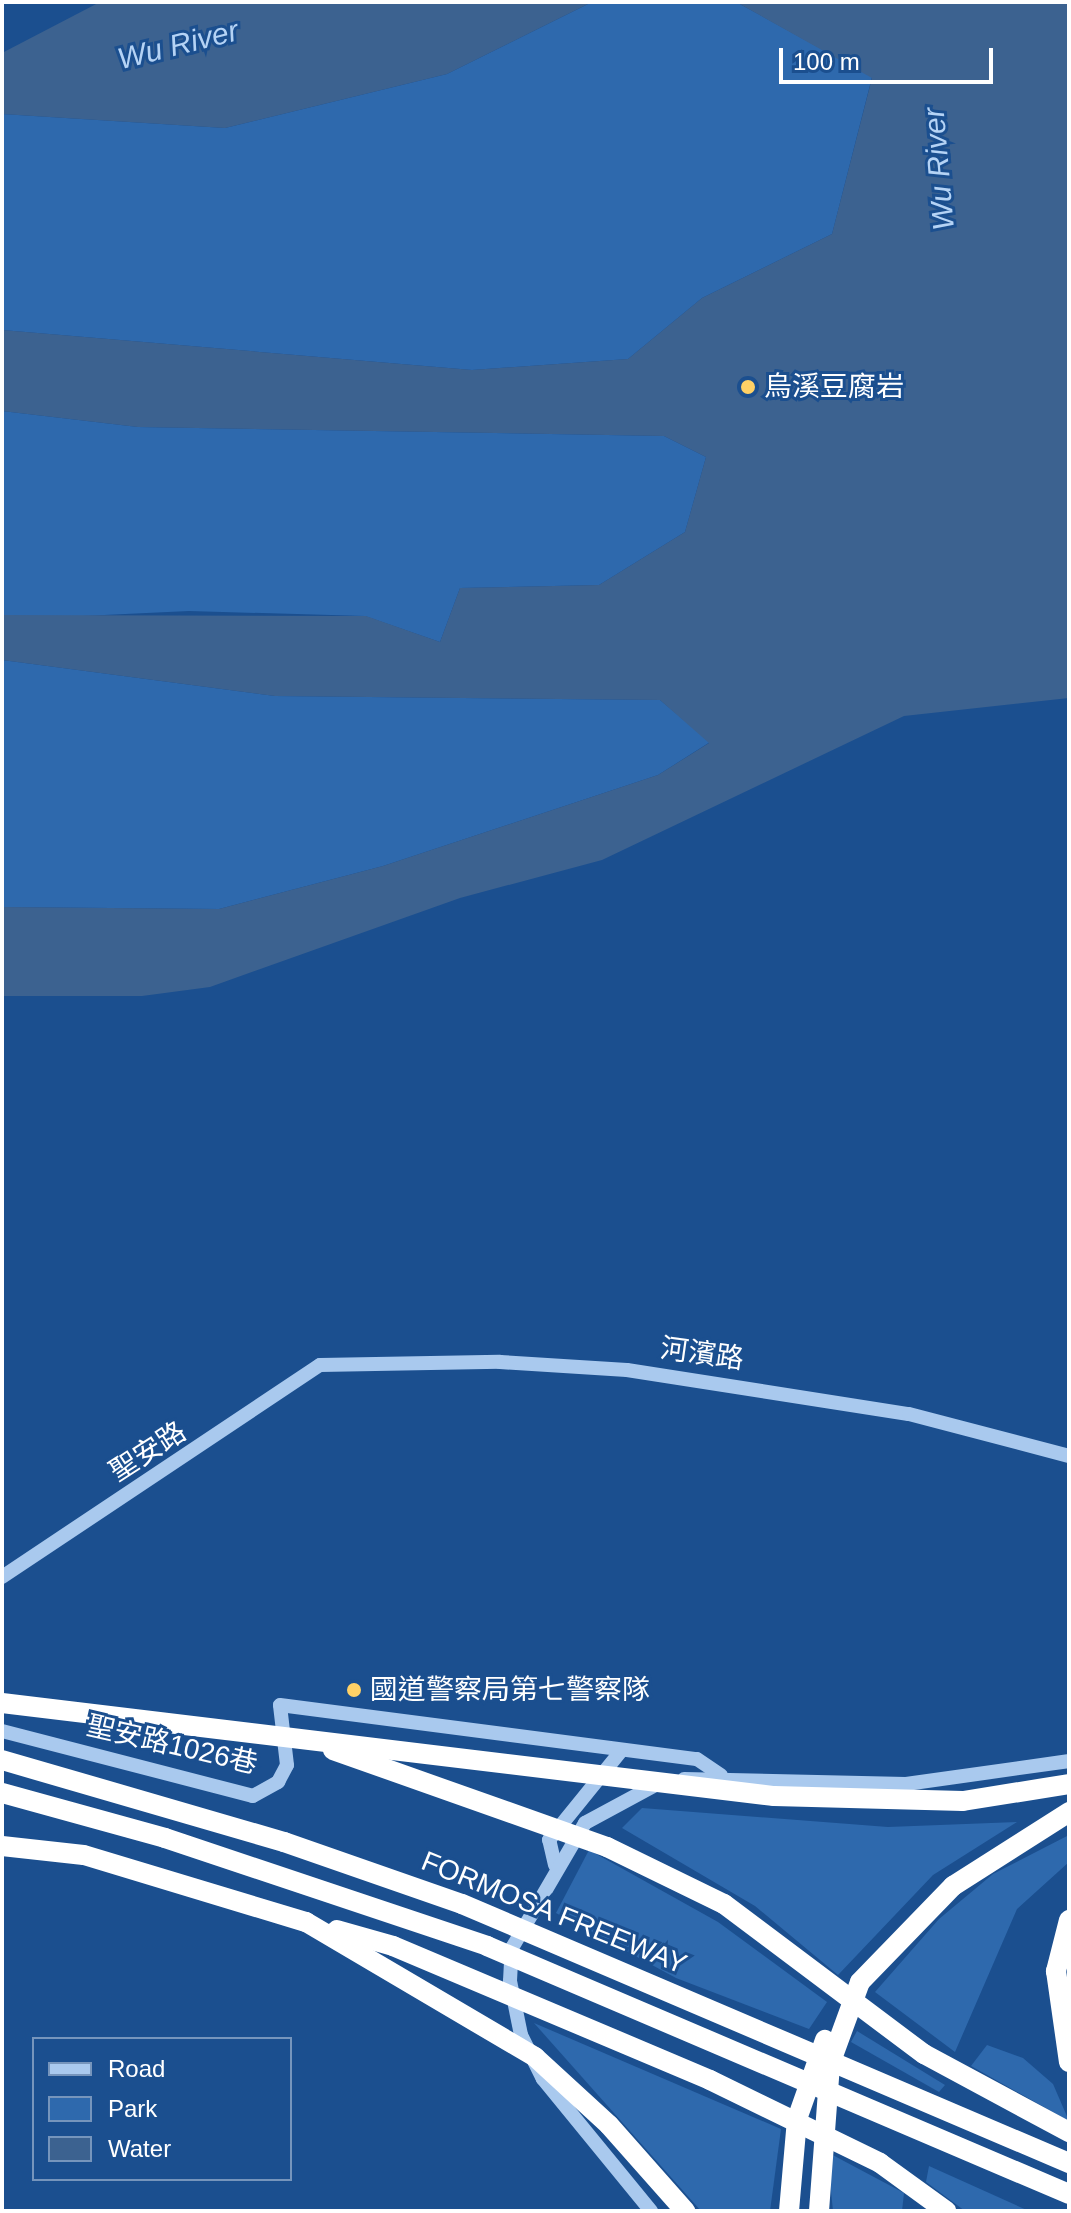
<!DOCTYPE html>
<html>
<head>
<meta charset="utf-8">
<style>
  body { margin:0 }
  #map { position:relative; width:1071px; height:2213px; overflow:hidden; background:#1b4f8f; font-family:Arial,"Noto Sans TC",sans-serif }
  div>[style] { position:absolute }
  .green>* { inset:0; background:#2e69ad }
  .water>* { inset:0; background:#3c6290 }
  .minor>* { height:14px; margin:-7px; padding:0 7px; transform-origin:7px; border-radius:7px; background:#a9c9ee }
  .highway>* { height:20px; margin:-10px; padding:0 10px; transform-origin:10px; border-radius:10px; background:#fff }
  .highway-bridge>* { height:20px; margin:-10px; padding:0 10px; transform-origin:10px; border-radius:10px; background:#fff }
  .dots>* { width:22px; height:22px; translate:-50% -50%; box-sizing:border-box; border:4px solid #1b4f8f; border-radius:50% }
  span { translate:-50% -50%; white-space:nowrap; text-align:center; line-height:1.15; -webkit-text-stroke:6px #1b4f8f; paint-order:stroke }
  .poi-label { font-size:28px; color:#fff }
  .left { translate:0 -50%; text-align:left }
  .street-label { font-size:28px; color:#fff }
  .water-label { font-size:30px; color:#b5d3f5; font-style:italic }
  .frame { position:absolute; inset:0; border:4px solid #fff; pointer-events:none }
  .legend { position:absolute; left:32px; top:2037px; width:260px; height:144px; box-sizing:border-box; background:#1b4f8f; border:2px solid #7695bc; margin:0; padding:10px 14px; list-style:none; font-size:24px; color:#fff }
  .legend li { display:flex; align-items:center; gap:16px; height:40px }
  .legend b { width:40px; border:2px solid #7695bc }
  .scale { position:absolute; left:779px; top:48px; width:214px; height:36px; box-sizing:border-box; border:4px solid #fff; border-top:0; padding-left:10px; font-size:24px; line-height:28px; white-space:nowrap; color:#fff; -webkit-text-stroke:6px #1b4f8f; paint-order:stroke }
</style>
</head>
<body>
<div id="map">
  <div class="green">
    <div style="clip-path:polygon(592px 2px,738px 3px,872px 77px,832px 234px,702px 298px,628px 359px,472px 370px,2px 330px,2px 114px,225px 128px,447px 74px)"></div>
    <div style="clip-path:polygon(2px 411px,138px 427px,664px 436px,706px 457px,685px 532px,599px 585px,460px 588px,440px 642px,365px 616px,189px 611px,40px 618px,2px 615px)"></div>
    <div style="clip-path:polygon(2px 660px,275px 696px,660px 700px,710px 742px,658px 775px,383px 866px,219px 909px,2px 907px)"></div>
    <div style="clip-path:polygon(642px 1808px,888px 1827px,1017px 1822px,933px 1875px,838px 1975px,755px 1906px,622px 1828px)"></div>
    <div style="clip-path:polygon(1069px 1835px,1069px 1862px,1017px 1909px,955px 2052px,875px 1992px,939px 1919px,993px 1874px)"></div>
    <div style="clip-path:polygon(589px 1850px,718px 1922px,827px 2002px,809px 2029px,676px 1978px,556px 1913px)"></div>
    <div style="clip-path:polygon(534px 2023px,781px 2129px,770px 2211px,701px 2211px)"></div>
    <div style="clip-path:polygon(857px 2031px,945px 2085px,939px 2092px,851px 2042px)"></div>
    <div style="clip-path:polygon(987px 2045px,1023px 2058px,1053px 2084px,1069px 2121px,971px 2066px)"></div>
    <div style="clip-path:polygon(827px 2152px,904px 2193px,902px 2211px,833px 2211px)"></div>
    <div style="clip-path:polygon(929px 2166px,1029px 2211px,965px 2211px,926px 2182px)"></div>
  </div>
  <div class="water">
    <div style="clip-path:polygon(100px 2px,592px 2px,447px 74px,225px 128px,2px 114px,2px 53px)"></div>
    <div style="clip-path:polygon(709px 2px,1069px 2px,1069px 698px,904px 716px,602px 860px,460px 898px,210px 987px,142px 996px,2px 996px,2px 907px,219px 909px,383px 866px,658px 775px,709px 743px,660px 700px,275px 696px,2px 660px,2px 615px,366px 616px,440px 642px,460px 588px,599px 585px,685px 532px,706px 457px,664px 436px,138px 427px,2px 411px,2px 330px,472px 370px,628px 359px,702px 298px,832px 234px,872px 78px,738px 3px)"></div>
  </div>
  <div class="minor">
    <div style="left:2px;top:1577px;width:382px;rotate:-33.7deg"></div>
    <div style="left:320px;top:1365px;width:180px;rotate:-1deg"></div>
    <div style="left:500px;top:1362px;width:127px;rotate:3.6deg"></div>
    <div style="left:627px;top:1370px;width:285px;rotate:8.9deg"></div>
    <div style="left:909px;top:1414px;width:165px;rotate:14.7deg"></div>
    <div style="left:2px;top:1731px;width:259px;rotate:14.5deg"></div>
    <div style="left:253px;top:1796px;width:29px;rotate:-29deg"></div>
    <div style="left:278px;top:1782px;width:19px;rotate:-62deg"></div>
    <div style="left:287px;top:1765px;width:60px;rotate:-96.7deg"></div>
    <div style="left:280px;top:1705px;width:420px;rotate:7.4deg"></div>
    <div style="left:697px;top:1759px;width:29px;rotate:34deg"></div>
    <div style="left:684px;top:1779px;width:222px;rotate:1.3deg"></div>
    <div style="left:906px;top:1784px;width:165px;rotate:-8deg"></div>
    <div style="left:555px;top:1865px;width:26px;rotate:-103deg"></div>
    <div style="left:549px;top:1840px;width:114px;rotate:-51deg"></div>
    <div style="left:651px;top:2211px;width:171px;rotate:-129.3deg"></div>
    <div style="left:543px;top:2079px;width:49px;rotate:-116.6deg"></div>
    <div style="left:521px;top:2035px;width:55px;rotate:-101.5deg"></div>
    <div style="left:510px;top:1981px;width:33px;rotate:-87deg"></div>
    <div style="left:512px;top:1948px;width:145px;rotate:-59.7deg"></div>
    <div style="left:585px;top:1823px;width:84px;rotate:-28.4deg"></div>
  </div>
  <div class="highway">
    <div style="left:1069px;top:1920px;width:53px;rotate:104.3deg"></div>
    <div style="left:1056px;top:1971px;width:92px;rotate:81.9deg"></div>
    <div style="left:789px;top:2211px;width:92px;rotate:-85deg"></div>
    <div style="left:797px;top:2119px;width:84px;rotate:-70.5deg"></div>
    <div style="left:819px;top:2211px;width:147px;rotate:-85.7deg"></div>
    <div style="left:830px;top:2064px;width:87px;rotate:-69.9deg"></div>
    <div style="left:860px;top:1982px;width:134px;rotate:-45.9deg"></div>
    <div style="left:953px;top:1886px;width:138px;rotate:-32.5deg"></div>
  </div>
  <div class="highway-bridge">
    <div style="left:2px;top:1703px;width:778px;rotate:6.87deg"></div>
    <div style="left:774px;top:1796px;width:189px;rotate:1.5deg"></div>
    <div style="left:963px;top:1801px;width:107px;rotate:-9.1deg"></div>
    <div style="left:333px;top:1750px;width:291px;rotate:19.5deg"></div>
    <div style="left:607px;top:1847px;width:130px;rotate:26deg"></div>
    <div style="left:724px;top:1904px;width:250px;rotate:36.9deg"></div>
    <div style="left:924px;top:2054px;width:165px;rotate:28.3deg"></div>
    <div style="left:2px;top:1760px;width:294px;rotate:16.2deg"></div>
    <div style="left:284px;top:1842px;width:188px;rotate:19.2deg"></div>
    <div style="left:462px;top:1904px;width:660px;rotate:23.11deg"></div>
    <div style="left:2px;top:1793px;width:169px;rotate:15.4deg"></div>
    <div style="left:165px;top:1838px;width:340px;rotate:18.5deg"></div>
    <div style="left:487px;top:1946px;width:633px;rotate:23.08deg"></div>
    <div style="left:2px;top:1846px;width:82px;rotate:6.3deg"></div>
    <div style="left:84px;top:1855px;width:232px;rotate:16.8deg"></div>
    <div style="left:306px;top:1922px;width:266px;rotate:30.5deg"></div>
    <div style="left:535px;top:2057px;width:100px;rotate:42.6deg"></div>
    <div style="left:609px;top:2125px;width:115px;rotate:48.5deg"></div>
    <div style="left:337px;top:1930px;width:58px;rotate:15.9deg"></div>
    <div style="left:393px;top:1946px;width:344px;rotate:22.9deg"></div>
    <div style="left:710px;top:2080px;width:189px;rotate:26deg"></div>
    <div style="left:880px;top:2163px;width:82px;rotate:36deg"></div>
  </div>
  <div class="dots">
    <div style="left:748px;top:387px;background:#ffd166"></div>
    <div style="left:354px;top:1690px;background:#ffd166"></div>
  </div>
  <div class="poi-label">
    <span class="left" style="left:764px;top:387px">烏溪豆腐岩</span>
    <span class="left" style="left:370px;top:1690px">國道警察局第七警察隊</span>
  </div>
  <div class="street-label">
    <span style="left:702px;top:1354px;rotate:8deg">河濱路</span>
    <span style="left:148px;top:1452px;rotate:-33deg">聖安路</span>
    <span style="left:172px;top:1745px;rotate:13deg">聖安路1026巷</span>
    <span style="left:554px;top:1913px;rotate:22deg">FORMOSA FREEWAY</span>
  </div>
  <div class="water-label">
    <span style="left:178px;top:45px;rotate:-14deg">Wu River</span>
    <span style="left:939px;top:169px;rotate:-95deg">Wu River</span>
  </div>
  <div class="frame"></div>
  <ul class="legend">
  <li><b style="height:10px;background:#a9c9ee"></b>Road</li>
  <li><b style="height:22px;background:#2e69ad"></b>Park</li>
  <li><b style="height:22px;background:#3c6290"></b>Water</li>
  </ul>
  <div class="scale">100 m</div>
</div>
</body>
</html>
